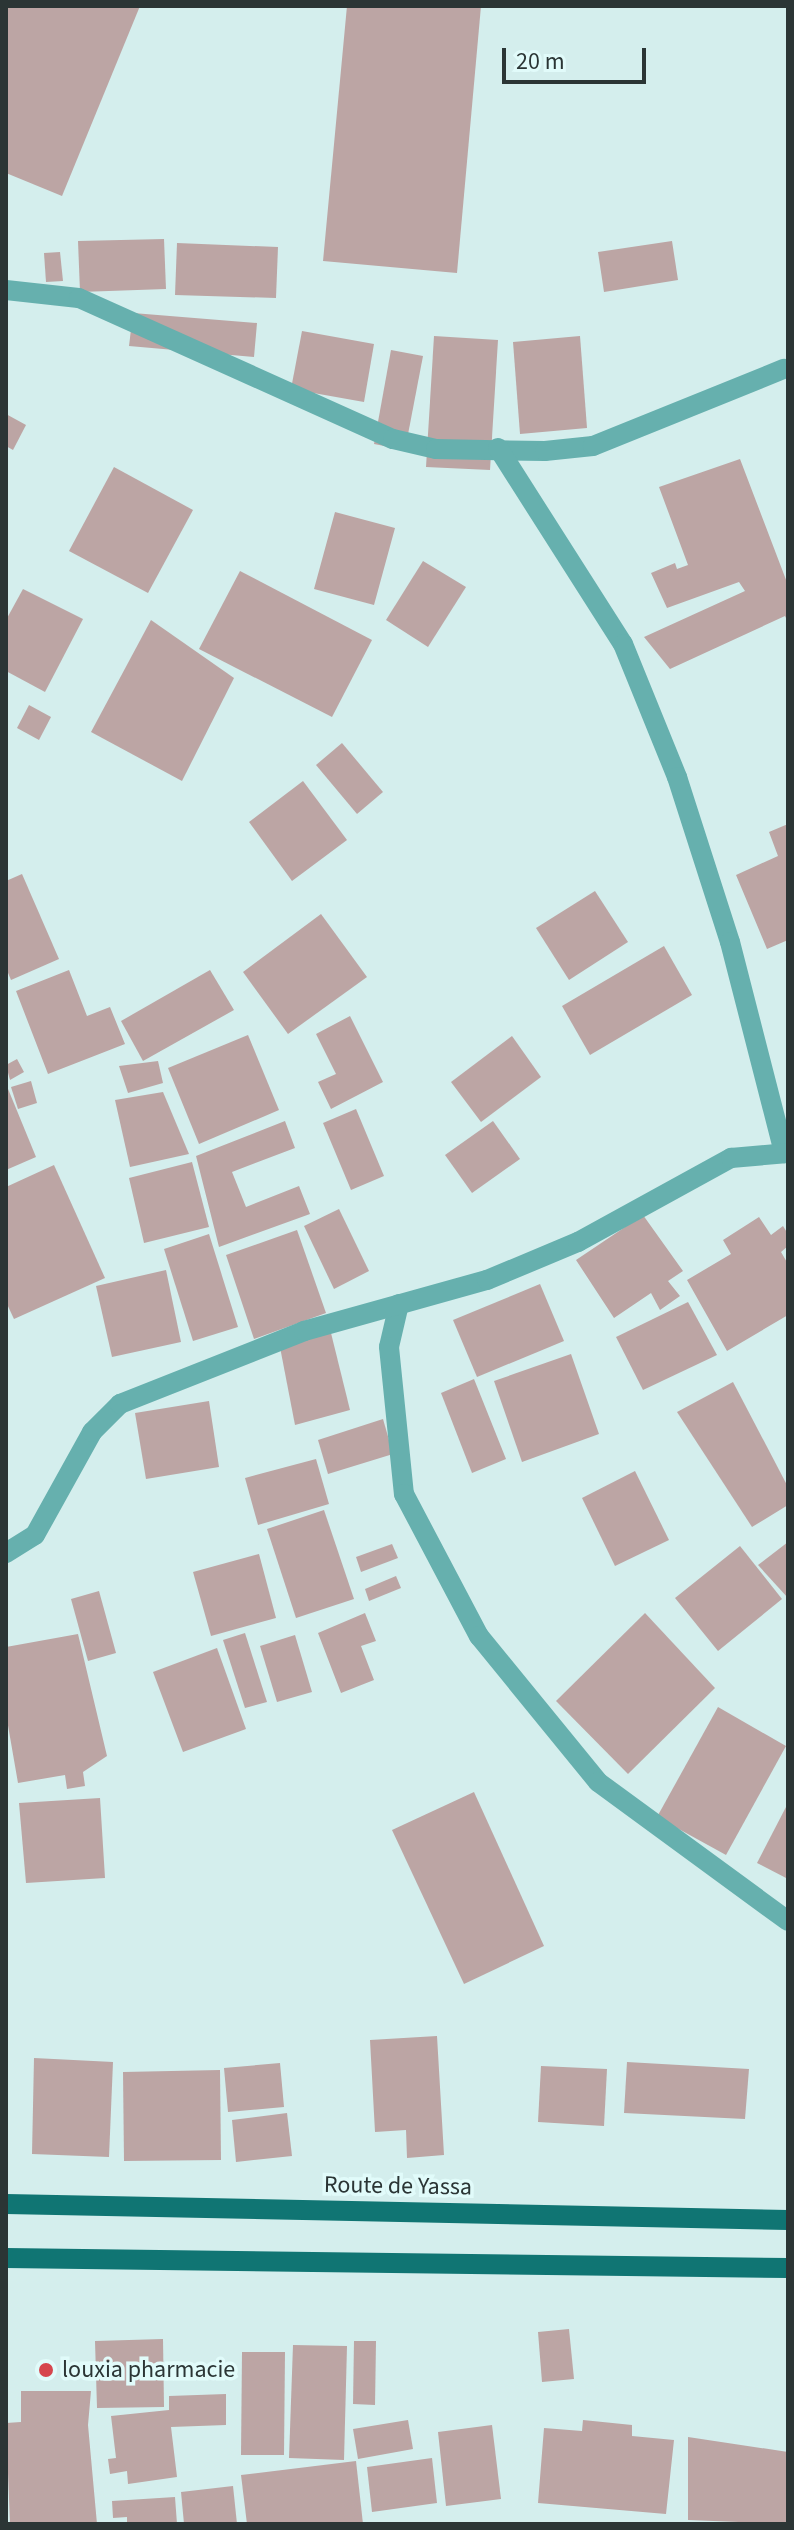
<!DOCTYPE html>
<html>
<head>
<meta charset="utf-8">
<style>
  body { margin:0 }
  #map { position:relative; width:794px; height:2530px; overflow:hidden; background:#d4eeed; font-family:"Source Sans 3",sans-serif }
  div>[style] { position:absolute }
  .building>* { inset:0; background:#bca5a4 }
  .street>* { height:20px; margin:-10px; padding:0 10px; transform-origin:10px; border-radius:10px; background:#66b0ae }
  .primary>* { height:20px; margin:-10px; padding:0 10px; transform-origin:10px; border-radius:10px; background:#107573 }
  .dots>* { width:22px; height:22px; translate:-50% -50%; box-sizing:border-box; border:4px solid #e1fbfa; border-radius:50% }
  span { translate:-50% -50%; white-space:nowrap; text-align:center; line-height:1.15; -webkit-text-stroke:7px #e1fbfa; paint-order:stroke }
  .street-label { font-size:24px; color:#2b3535 }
  .poi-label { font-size:24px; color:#2b3535 }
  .left { translate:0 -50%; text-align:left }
  .frame { position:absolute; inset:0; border:8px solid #2b3535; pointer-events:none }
  .scale { position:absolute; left:502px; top:48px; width:144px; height:36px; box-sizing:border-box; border:4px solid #2b3535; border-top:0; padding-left:10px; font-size:24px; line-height:28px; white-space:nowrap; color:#2b3535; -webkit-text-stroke:6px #e1fbfa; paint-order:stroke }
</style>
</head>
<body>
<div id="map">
  <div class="building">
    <div style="clip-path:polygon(6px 6px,140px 6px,62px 196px,6px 173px)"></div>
    <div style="clip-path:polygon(347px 6px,481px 6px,457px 273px,323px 261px)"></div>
    <div style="clip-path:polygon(164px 239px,166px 289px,80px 292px,78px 241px)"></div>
    <div style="clip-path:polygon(672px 241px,678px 280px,604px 292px,598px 252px)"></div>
    <div style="clip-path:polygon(177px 243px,278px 247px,276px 298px,175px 295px)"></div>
    <div style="clip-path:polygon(60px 252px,63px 281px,46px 282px,44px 253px)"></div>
    <div style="clip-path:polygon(133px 313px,257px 323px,254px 357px,129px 346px)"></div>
    <div style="clip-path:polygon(302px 331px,374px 344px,364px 402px,291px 389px)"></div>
    <div style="clip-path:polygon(434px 336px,498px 340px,490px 470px,426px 467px)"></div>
    <div style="clip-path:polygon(580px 336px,587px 428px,520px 434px,513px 342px)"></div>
    <div style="clip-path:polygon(391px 350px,423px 356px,405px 450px,374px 444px)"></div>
    <div style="clip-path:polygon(6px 414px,26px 425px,13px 450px,6px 446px)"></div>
    <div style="clip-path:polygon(740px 459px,788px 585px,788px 622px,785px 616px,670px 669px,644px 637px,745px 591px,739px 582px,667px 608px,651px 573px,675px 563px,677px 569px,688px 565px,659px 487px)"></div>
    <div style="clip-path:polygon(114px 467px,193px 510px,148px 593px,69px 551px)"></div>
    <div style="clip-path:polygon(335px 512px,395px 528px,374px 605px,314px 589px)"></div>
    <div style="clip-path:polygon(423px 561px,466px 587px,428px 647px,386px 620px)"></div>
    <div style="clip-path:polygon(240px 571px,372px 640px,332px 717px,199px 649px)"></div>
    <div style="clip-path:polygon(23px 589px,83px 619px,45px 692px,6px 671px,6px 620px)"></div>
    <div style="clip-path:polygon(151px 620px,234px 678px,182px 781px,91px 732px)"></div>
    <div style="clip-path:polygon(29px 705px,51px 717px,39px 740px,17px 728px)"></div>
    <div style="clip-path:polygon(342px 743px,383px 792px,357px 814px,316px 765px)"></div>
    <div style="clip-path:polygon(303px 781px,347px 840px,292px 881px,249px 822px)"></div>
    <div style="clip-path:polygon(788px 824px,788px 940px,767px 949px,736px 875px,778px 856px,769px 832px)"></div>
    <div style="clip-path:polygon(22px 874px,59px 959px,11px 980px,6px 968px,6px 881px)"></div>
    <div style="clip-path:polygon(595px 891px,628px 942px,569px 980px,536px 928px)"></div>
    <div style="clip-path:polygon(321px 914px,367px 977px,288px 1034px,243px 972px)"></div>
    <div style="clip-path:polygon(664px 946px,692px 995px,590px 1055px,562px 1006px)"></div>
    <div style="clip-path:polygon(69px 970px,87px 1016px,110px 1007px,125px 1044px,48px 1074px,16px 991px)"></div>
    <div style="clip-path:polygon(210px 970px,234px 1010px,143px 1061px,121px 1021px)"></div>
    <div style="clip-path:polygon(350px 1016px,383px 1082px,331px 1109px,318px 1082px,336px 1074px,316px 1034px)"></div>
    <div style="clip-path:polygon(248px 1035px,279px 1110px,199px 1144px,168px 1068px)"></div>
    <div style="clip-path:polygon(512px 1036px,541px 1077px,481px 1122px,451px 1082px)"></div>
    <div style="clip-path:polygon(17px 1059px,24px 1072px,10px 1080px,6px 1065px)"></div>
    <div style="clip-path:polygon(158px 1061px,163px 1083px,128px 1093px,119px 1066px)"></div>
    <div style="clip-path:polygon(31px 1081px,37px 1103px,18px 1109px,11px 1087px)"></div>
    <div style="clip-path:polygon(6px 1084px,36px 1157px,6px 1170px)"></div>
    <div style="clip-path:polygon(163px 1092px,189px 1154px,130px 1167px,115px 1100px)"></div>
    <div style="clip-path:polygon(356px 1109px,384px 1176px,351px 1190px,323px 1123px)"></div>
    <div style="clip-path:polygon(285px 1121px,295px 1148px,232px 1172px,246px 1207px,299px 1186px,310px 1214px,219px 1247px,196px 1156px)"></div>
    <div style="clip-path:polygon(493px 1121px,520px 1159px,472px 1193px,445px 1155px)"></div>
    <div style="clip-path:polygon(192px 1162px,209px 1227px,144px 1243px,129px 1178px)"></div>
    <div style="clip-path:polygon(54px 1165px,105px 1278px,14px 1319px,6px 1302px,6px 1187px)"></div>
    <div style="clip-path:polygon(339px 1209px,369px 1271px,334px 1289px,304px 1226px)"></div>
    <div style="clip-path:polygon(643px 1215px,683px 1271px,668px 1281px,680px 1296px,660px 1310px,651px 1293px,614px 1318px,576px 1260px)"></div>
    <div style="clip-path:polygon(759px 1217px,771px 1235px,783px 1226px,788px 1234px,788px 1246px,781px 1252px,788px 1264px,788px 1315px,727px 1351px,687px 1280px,731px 1254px,723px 1240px)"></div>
    <div style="clip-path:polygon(297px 1230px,326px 1313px,254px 1339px,226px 1255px)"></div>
    <div style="clip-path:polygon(209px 1234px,238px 1327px,193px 1341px,164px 1249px)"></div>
    <div style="clip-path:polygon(166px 1270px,181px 1342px,112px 1357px,96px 1286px)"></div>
    <div style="clip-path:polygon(540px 1284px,564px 1341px,477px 1377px,453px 1320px)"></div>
    <div style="clip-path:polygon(688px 1302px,717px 1355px,643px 1390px,616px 1337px)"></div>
    <div style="clip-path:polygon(330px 1329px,350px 1410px,295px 1425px,279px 1342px)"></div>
    <div style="clip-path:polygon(571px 1354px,599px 1434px,522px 1462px,494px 1381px)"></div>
    <div style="clip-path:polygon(474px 1379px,506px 1459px,472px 1473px,441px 1393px)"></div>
    <div style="clip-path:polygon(733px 1382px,788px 1487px,788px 1505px,752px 1527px,677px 1412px)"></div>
    <div style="clip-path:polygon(209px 1401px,219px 1467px,146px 1479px,135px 1413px)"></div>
    <div style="clip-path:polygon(383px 1419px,393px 1454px,328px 1474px,318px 1440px)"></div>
    <div style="clip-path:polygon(316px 1459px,329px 1504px,258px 1525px,245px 1478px)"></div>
    <div style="clip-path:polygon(635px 1471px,669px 1540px,615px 1566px,582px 1498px)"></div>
    <div style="clip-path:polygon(324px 1510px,354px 1599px,296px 1618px,267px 1529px)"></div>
    <div style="clip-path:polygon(788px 1542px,788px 1598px,758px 1565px)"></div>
    <div style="clip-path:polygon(392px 1544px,398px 1558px,361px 1572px,356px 1557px)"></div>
    <div style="clip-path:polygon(740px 1546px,782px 1599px,718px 1651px,675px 1598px)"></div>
    <div style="clip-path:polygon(259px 1554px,276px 1618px,211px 1636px,193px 1572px)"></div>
    <div style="clip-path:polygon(396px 1576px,401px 1588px,369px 1601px,365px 1589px)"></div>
    <div style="clip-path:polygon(99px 1591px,116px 1653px,88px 1661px,71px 1599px)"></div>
    <div style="clip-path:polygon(365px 1613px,376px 1641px,361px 1646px,374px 1680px,341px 1693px,318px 1633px)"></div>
    <div style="clip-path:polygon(645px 1613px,715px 1688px,628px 1774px,556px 1701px)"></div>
    <div style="clip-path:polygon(245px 1633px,267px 1702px,245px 1708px,223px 1640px)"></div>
    <div style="clip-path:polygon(78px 1634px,107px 1756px,83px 1772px,85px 1786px,67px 1789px,65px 1775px,18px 1783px,6px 1714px,6px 1647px)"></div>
    <div style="clip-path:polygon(295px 1635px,312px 1692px,277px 1702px,260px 1646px)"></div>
    <div style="clip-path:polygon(217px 1648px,246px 1729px,183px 1752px,153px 1672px)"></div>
    <div style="clip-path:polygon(718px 1707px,786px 1746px,726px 1855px,657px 1817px)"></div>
    <div style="clip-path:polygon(474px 1792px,544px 1946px,464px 1984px,392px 1830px)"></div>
    <div style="clip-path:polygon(100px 1798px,105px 1878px,26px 1883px,19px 1803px)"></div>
    <div style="clip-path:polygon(786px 1807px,788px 1808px,788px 1879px,757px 1863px)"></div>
    <div style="clip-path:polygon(437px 2036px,444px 2155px,407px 2158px,406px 2130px,375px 2132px,370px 2040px)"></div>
    <div style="clip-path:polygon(34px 2058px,113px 2062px,109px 2157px,32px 2154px)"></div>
    <div style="clip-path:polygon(627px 2062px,749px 2069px,745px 2119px,624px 2113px)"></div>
    <div style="clip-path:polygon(280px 2063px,284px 2107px,228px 2112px,224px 2068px)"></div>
    <div style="clip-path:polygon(541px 2066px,607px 2069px,604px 2126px,538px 2122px)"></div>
    <div style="clip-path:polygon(220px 2070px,221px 2160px,124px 2161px,123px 2072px)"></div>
    <div style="clip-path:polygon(287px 2113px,292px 2156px,236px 2162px,232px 2120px)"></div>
    <div style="clip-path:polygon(569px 2329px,574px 2379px,542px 2382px,538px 2332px)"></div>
    <div style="clip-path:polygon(163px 2339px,164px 2407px,97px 2408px,95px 2341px)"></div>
    <div style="clip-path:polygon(354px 2341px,376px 2341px,375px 2405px,353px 2404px)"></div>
    <div style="clip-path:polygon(293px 2345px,347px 2346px,344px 2460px,289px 2458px)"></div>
    <div style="clip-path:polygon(242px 2352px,285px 2352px,284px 2455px,241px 2455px)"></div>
    <div style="clip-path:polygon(21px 2391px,91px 2391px,88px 2425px,97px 2524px,10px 2524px,6px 2423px,21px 2422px)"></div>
    <div style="clip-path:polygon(226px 2394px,226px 2425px,171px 2427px,177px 2477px,128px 2484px,127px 2471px,110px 2474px,108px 2459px,116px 2458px,111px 2416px,169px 2410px,169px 2396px)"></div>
    <div style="clip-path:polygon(408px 2420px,413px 2449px,358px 2459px,353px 2429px)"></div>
    <div style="clip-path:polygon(583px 2420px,632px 2425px,632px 2436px,674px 2440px,666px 2514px,538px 2503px,544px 2428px,582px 2431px)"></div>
    <div style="clip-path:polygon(492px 2425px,501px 2499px,446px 2506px,438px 2432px)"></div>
    <div style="clip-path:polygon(688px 2437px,788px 2452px,788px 2524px,688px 2520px)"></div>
    <div style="clip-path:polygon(432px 2458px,437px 2503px,372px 2512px,367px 2467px)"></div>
    <div style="clip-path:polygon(356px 2461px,363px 2524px,247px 2524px,241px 2475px)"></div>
    <div style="clip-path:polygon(233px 2486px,237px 2524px,184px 2524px,181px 2492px)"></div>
    <div style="clip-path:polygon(175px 2497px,177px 2524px,127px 2524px,127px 2517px,113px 2518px,112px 2501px)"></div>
  </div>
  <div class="street">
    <div style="left:6px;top:290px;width:73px;rotate:6.3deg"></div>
    <div style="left:79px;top:298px;width:344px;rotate:24.2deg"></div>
    <div style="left:393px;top:439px;width:44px;rotate:13.1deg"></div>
    <div style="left:436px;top:449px;width:109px;rotate:1.1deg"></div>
    <div style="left:545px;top:451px;width:48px;rotate:-5.9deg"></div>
    <div style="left:593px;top:446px;width:206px;rotate:-22deg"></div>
    <div style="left:498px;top:448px;width:232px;rotate:57.5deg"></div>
    <div style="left:623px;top:644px;width:144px;rotate:67.9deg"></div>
    <div style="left:677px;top:777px;width:173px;rotate:72.2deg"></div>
    <div style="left:730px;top:942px;width:218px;rotate:75.6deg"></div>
    <div style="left:399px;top:1304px;width:44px;rotate:103.1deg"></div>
    <div style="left:389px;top:1347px;width:148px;rotate:84.2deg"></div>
    <div style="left:404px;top:1494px;width:161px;rotate:62.2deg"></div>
    <div style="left:479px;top:1636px;width:188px;rotate:50.8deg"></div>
    <div style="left:598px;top:1782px;width:235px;rotate:36.2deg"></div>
    <div style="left:6px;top:1553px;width:34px;rotate:-32deg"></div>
    <div style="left:35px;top:1535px;width:118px;rotate:-61deg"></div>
    <div style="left:92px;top:1432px;width:40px;rotate:-45deg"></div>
    <div style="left:120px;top:1404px;width:198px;rotate:-21.6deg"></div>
    <div style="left:304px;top:1331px;width:190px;rotate:-15.6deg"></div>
    <div style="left:487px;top:1280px;width:99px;rotate:-22.7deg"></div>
    <div style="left:578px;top:1242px;width:175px;rotate:-28.8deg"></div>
    <div style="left:731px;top:1158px;width:57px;rotate:-5deg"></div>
  </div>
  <div class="primary">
    <div style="left:6px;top:2204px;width:782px;rotate:1.17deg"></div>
    <div style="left:6px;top:2258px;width:782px;rotate:0.73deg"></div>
  </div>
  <div class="dots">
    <div style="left:46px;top:2370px;background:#d6464d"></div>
  </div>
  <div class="street-label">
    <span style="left:398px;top:2186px;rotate:1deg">Route de Yassa</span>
  </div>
  <div class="poi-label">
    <span class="left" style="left:62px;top:2370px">louxia pharmacie</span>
  </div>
  <div class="frame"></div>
  <div class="scale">20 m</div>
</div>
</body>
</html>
